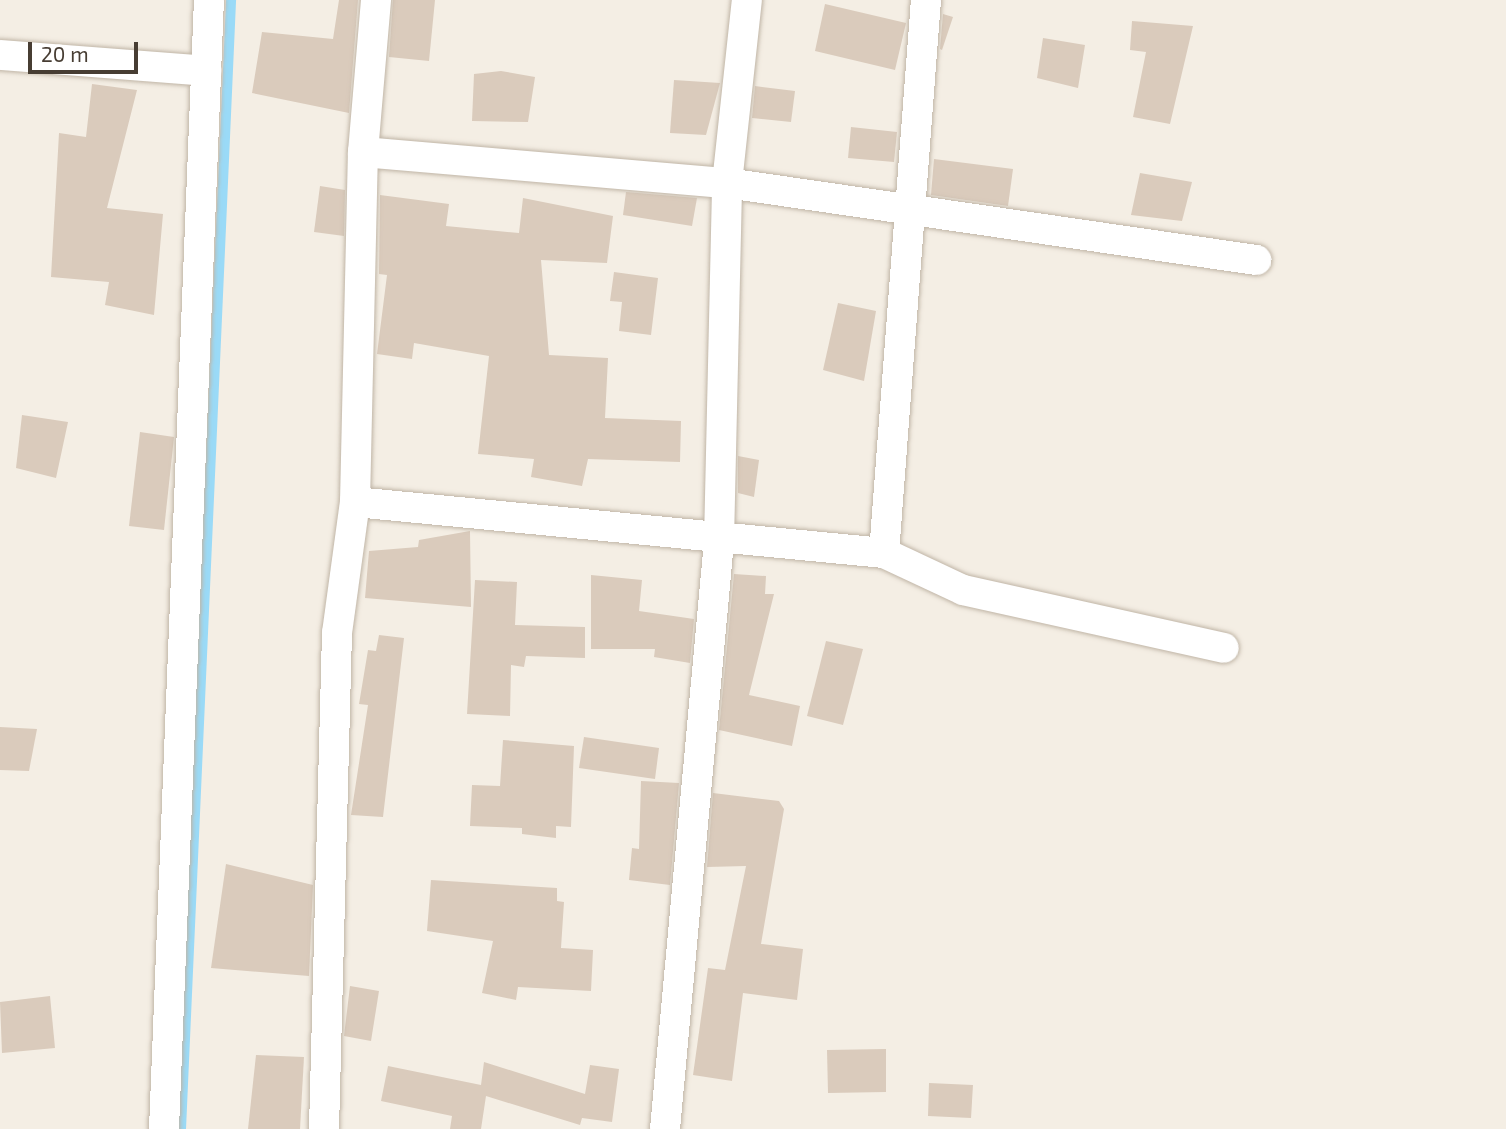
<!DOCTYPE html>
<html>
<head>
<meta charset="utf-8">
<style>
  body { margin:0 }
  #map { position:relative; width:1506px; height:1129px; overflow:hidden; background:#f4eee4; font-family:"Exo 2",sans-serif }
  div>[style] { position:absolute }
  .stream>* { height:10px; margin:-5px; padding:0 5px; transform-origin:5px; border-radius:5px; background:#9adaf7 }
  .building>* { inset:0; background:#dacbbc }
  .roads { filter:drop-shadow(0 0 2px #c0b5a6) drop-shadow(0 0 2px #c0b5a6) }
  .street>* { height:30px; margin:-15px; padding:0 15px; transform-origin:15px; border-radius:15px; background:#fff }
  span { translate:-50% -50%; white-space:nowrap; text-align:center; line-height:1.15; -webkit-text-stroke:5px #fff; paint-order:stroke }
  .scale { position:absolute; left:28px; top:42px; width:110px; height:32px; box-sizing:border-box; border:4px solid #473d33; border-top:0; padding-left:9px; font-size:21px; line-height:24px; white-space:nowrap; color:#473d33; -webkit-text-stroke:5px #fff; paint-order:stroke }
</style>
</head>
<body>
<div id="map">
  <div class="stream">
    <div style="left:181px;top:1129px;width:1130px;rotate:-87.46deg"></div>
  </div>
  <div class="building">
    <div style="clip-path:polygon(339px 0,358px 0,349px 113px,252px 93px,262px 32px,333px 39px)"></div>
    <div style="clip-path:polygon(393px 0,435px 0,429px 61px,389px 57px)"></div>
    <div style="clip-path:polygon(825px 4px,906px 23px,895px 70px,815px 51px)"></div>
    <div style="clip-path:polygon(943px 14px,953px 17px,942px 50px,940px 49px)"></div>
    <div style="clip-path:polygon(1132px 21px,1193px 26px,1170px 124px,1133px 117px,1146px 52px,1130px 50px)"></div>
    <div style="clip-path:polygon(1043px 38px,1085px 45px,1078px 88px,1037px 78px)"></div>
    <div style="clip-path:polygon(501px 71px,535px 77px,528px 122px,472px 121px,474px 74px)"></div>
    <div style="clip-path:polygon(674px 80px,720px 83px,706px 135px,670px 133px)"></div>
    <div style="clip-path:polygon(92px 84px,137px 90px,107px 208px,163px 214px,154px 315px,105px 305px,109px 282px,51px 277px,59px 133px,86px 137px)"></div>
    <div style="clip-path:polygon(755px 86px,795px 91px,791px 122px,752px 118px)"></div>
    <div style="clip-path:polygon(851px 127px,897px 132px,894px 162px,848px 158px)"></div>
    <div style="clip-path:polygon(934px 159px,1013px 169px,1008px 206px,931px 195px)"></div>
    <div style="clip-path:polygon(1140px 173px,1192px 182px,1182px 221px,1131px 215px)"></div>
    <div style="clip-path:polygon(320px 186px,345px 190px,344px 236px,314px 232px)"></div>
    <div style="clip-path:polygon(626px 192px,697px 198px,692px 226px,623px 215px)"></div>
    <div style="clip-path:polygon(380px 195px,449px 204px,446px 226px,519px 233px,523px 198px,613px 216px,607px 263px,541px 260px,549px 355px,608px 358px,605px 418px,681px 421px,680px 462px,588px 459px,582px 486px,531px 477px,534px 459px,478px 454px,489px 356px,414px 343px,412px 359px,377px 354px,387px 275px,379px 274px)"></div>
    <div style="clip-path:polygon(614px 272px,658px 278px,651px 335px,619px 331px,622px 302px,610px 301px)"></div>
    <div style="clip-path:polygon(838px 303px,876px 311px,864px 381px,823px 370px)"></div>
    <div style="clip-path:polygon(22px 415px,68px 422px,56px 478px,16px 468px)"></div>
    <div style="clip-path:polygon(140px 432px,174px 437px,164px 530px,129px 526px)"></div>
    <div style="clip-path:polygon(738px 456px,759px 460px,754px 497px,738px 493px)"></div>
    <div style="clip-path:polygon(470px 531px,471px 607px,365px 598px,369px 551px,418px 547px,419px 540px)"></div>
    <div style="clip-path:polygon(734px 574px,766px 576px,765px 594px,774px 594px,749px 695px,800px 706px,792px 746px,719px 730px)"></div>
    <div style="clip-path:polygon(591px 575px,642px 580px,639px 611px,694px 619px,690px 663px,654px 657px,655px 649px,591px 649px)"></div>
    <div style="clip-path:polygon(475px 580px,517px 582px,515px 625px,585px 627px,585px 658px,526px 656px,524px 667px,511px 665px,510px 716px,467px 714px)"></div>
    <div style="clip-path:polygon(379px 635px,404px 638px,383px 817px,351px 815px,368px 705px,359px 704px,368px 650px,376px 651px)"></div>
    <div style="clip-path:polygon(826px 641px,863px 649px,843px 725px,807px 716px)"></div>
    <div style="clip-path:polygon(0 727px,37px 729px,29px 771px,0 770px)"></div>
    <div style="clip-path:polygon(584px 737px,659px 748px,655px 779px,579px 768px)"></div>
    <div style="clip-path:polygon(503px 740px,574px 746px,571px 827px,556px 826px,556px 838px,522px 834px,522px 828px,470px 826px,472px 785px,500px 786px)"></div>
    <div style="clip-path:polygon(641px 781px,679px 783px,670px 885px,629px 880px,632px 848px,639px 849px)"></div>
    <div style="clip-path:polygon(713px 793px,779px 801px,784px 809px,761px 944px,803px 949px,797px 1000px,743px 993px,732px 1081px,693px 1075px,708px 968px,725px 970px,746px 866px,707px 867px)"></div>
    <div style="clip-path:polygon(226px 864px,313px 885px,309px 976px,211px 968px)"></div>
    <div style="clip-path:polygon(431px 880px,557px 888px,557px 901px,564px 902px,561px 948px,593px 950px,591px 991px,518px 987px,516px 1000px,482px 993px,493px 941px,427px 931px)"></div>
    <div style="clip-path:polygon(350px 986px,379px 991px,371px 1041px,344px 1036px)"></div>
    <div style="clip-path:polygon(50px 996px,55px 1048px,2px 1053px,0 1002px)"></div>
    <div style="clip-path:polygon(886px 1049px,886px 1092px,828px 1093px,827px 1050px)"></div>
    <div style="clip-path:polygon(256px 1055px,304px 1057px,300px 1129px,248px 1129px)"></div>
    <div style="clip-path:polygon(484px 1062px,585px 1094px,590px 1065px,619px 1069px,612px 1122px,582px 1118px,580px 1125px,486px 1096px,481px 1129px,450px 1129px,452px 1116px,381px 1101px,388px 1066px,481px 1085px)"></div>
    <div style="clip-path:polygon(929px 1083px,973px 1085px,971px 1118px,928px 1116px)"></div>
  </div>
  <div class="roads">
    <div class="street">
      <div style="left:0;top:55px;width:207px;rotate:4.4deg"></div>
      <div style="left:363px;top:152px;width:365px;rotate:4.9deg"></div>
      <div style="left:727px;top:183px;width:535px;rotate:8.28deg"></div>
      <div style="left:355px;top:502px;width:531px;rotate:5.51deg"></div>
      <div style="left:884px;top:553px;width:87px;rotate:25.1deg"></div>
      <div style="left:963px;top:590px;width:267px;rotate:12.5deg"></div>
      <div style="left:884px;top:553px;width:555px;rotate:-85.66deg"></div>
      <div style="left:164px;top:1129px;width:1130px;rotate:-87.72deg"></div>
      <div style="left:324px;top:1129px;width:496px;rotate:-88.5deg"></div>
      <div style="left:337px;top:633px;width:132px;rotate:-82.2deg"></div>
      <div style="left:355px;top:502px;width:350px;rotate:-88.7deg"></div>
      <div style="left:363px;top:152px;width:153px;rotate:-85.1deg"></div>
      <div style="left:665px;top:1129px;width:590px;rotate:-84.75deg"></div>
      <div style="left:719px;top:541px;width:358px;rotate:-88.7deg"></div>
      <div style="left:727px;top:183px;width:184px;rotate:-83.8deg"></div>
    </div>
  </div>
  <div class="scale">20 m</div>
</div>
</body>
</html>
